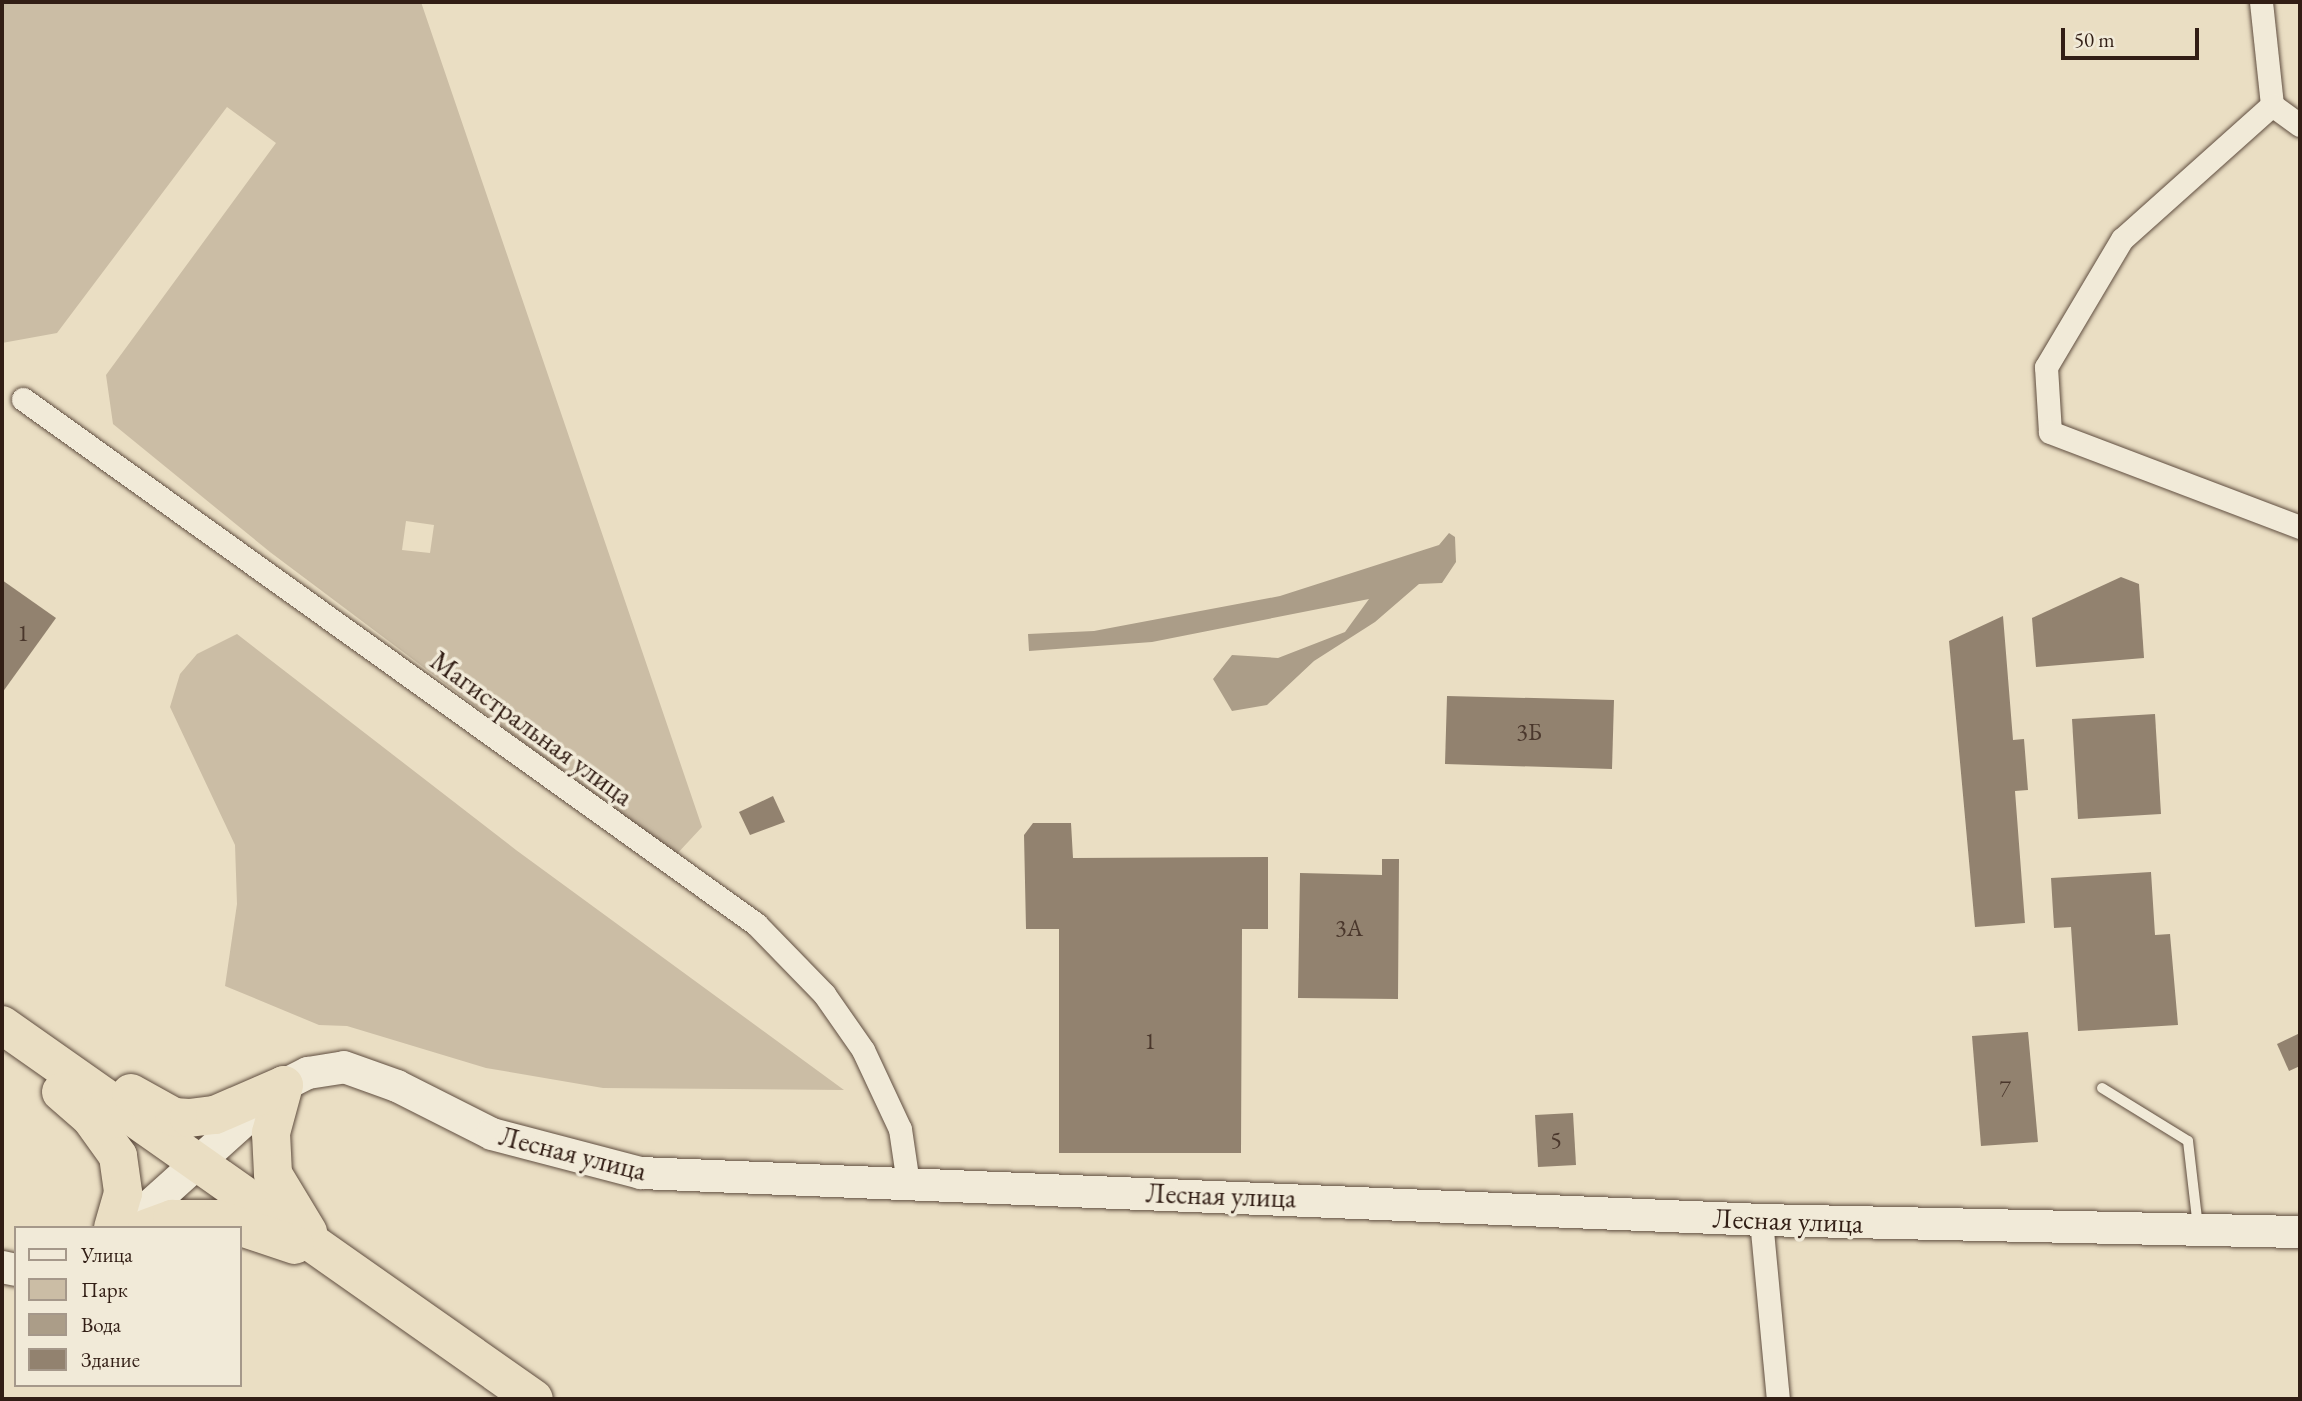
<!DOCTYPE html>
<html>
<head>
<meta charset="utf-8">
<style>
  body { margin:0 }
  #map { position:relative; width:2302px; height:1401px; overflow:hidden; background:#eadec3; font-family:"EB Garamond",serif }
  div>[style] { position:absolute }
  .green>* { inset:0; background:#cbbda5 }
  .water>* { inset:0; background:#ab9d88 }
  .building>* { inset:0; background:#92826f }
  .roads { filter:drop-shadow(0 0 2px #604e40) drop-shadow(0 0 2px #604e40) }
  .lane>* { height:10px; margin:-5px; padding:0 5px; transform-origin:5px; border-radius:5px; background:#f1ead8 }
  .street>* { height:23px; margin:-11.5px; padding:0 11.5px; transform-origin:11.5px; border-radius:11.5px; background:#f1ead8 }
  .secondary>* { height:32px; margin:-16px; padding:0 16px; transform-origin:16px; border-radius:16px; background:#f1ead8 }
  .highway>* { height:38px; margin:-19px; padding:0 19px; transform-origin:19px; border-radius:19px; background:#eadec3 }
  span { translate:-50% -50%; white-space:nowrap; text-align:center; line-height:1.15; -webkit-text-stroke:7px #f1ead8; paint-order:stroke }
  .number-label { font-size:24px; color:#4a372c }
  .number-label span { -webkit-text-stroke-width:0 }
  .street-label { font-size:28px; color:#321e15 }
  .frame { position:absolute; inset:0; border:4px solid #321e15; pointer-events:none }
  .legend { position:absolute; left:14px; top:1226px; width:228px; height:161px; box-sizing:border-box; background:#f1ead8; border:2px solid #a5988a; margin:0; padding:9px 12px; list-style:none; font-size:21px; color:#321e15 }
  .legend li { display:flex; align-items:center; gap:14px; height:35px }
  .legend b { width:35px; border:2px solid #a5988a }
  .scale { position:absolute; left:2061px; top:28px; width:138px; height:32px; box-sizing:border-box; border:4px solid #321e15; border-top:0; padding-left:9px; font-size:21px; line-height:24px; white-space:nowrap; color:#321e15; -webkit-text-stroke:5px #f1ead8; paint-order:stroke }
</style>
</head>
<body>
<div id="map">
  <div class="green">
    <div style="clip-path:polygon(evenodd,2px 2px,421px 2px,702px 827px,675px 856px,270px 552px,113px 424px,106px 375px,276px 143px,227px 107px,57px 333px,2px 343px,2px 2px,406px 521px,434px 525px,430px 553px,402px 550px,406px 521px)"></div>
    <div style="clip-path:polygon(237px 634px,516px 850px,844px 1090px,603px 1088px,486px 1068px,347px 1026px,319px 1025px,225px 986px,237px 904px,235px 845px,170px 707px,180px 674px,197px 654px)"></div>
  </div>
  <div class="water">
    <div style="clip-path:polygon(1449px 533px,1455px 537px,1456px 562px,1442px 583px,1419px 584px,1375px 622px,1314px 661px,1267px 705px,1232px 711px,1213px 679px,1232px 655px,1278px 658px,1345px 632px,1369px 599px,1152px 642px,1029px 651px,1028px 634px,1094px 631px,1280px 596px,1439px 545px)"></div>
  </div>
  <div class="building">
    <div style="clip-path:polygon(2121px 577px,2139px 584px,2144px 658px,2036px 667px,2032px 618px)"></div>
    <div style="clip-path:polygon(2px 580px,56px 618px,2px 693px)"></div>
    <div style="clip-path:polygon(2003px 616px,2013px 740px,2024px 739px,2028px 790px,2015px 791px,2025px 923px,1975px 927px,1949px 641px)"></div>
    <div style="clip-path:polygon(1447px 696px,1614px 700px,1612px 769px,1445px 764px)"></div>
    <div style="clip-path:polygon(2155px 714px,2161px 814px,2078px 819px,2072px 719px)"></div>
    <div style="clip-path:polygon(773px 796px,785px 822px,750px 835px,739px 812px)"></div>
    <div style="clip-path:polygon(1033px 823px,1071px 823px,1073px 858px,1268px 857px,1268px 929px,1242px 929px,1241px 1153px,1059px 1153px,1059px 929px,1026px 929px,1024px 835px)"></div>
    <div style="clip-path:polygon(1382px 859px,1399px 859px,1398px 999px,1298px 998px,1300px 873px,1382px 875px)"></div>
    <div style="clip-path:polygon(2151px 872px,2155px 935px,2170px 934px,2178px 1025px,2078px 1031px,2071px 927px,2054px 928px,2051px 878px)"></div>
    <div style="clip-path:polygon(2028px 1032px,2038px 1142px,1981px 1146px,1972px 1036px)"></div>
    <div style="clip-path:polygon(2300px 1033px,2300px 1066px,2289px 1071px,2277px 1044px)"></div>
    <div style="clip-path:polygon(1573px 1113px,1576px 1165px,1538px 1167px,1535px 1115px)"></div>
  </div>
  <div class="roads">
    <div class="lane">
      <div style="left:2102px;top:1088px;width:101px;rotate:31.6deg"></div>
      <div style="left:2188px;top:1141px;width:87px;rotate:83.4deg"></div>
    </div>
    <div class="street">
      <div style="left:2261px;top:2px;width:104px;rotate:83.9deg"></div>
      <div style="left:2272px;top:105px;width:201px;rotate:138.2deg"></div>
      <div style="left:2122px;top:239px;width:149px;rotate:120.7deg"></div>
      <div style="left:2046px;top:367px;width:65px;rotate:86.5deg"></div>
      <div style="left:2050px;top:432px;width:267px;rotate:20.8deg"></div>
      <div style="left:2272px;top:105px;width:34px;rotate:36deg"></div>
      <div style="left:23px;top:399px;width:902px;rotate:35.61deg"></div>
      <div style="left:756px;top:924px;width:98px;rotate:45.8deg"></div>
      <div style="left:824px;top:994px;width:68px;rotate:55.1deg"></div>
      <div style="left:863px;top:1050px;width:87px;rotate:64.9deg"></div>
      <div style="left:900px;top:1129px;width:55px;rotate:81.6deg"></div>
      <div style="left:1761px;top:1220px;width:180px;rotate:84.6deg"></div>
    </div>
    <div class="secondary">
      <div style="left:125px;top:1228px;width:214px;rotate:-42deg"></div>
      <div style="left:284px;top:1085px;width:27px;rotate:-27deg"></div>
      <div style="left:308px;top:1073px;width:36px;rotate:-9deg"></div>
      <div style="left:344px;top:1067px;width:56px;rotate:19.7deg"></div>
      <div style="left:397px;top:1086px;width:106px;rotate:26.8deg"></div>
      <div style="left:492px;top:1134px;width:154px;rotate:14.7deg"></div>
      <div style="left:641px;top:1173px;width:1121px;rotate:2.4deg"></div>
      <div style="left:1761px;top:1220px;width:539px;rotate:1.28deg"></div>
      <div style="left:2px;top:1267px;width:14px;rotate:12deg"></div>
    </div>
    <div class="highway">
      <div style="left:2px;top:1025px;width:650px;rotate:35.11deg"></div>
      <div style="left:284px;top:1085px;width:50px;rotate:105.2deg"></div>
      <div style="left:271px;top:1133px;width:41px;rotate:87.2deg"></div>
      <div style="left:273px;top:1174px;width:68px;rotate:58.9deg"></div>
      <div style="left:61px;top:1092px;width:38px;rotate:41deg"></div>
      <div style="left:90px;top:1117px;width:48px;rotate:54.3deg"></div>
      <div style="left:118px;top:1156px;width:37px;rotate:82deg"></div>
      <div style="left:123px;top:1193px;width:36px;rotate:106deg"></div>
      <div style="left:131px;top:1093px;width:49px;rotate:29.2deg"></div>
      <div style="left:174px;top:1117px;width:15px;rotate:4deg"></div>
      <div style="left:189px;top:1118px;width:26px;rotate:-7deg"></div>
      <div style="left:215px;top:1115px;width:75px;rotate:-23.5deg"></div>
      <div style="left:147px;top:1228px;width:27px;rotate:-20deg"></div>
      <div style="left:172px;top:1219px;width:45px"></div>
      <div style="left:217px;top:1219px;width:82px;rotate:18.4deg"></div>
    </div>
  </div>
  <div class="number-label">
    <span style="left:23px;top:633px">1</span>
    <span style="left:1529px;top:732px">3Б</span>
    <span style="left:1349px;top:928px">3А</span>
    <span style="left:1150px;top:1041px">1</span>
    <span style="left:2005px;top:1089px">7</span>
    <span style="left:1556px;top:1140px">5</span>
  </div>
  <div class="street-label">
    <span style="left:532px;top:728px;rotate:36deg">Магистральная улица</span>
    <span style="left:573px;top:1153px;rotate:14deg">Лесная улица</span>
    <span style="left:1221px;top:1195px;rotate:2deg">Лесная улица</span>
    <span style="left:1788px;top:1220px;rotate:2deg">Лесная улица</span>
  </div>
  <div class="frame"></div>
  <ul class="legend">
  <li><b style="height:9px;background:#f1ead8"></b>Улица</li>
  <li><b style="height:19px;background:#cbbda5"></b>Парк</li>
  <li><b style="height:19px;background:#ab9d88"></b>Вода</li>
  <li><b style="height:19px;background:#92826f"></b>Здание</li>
  </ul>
  <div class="scale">50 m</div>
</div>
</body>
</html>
